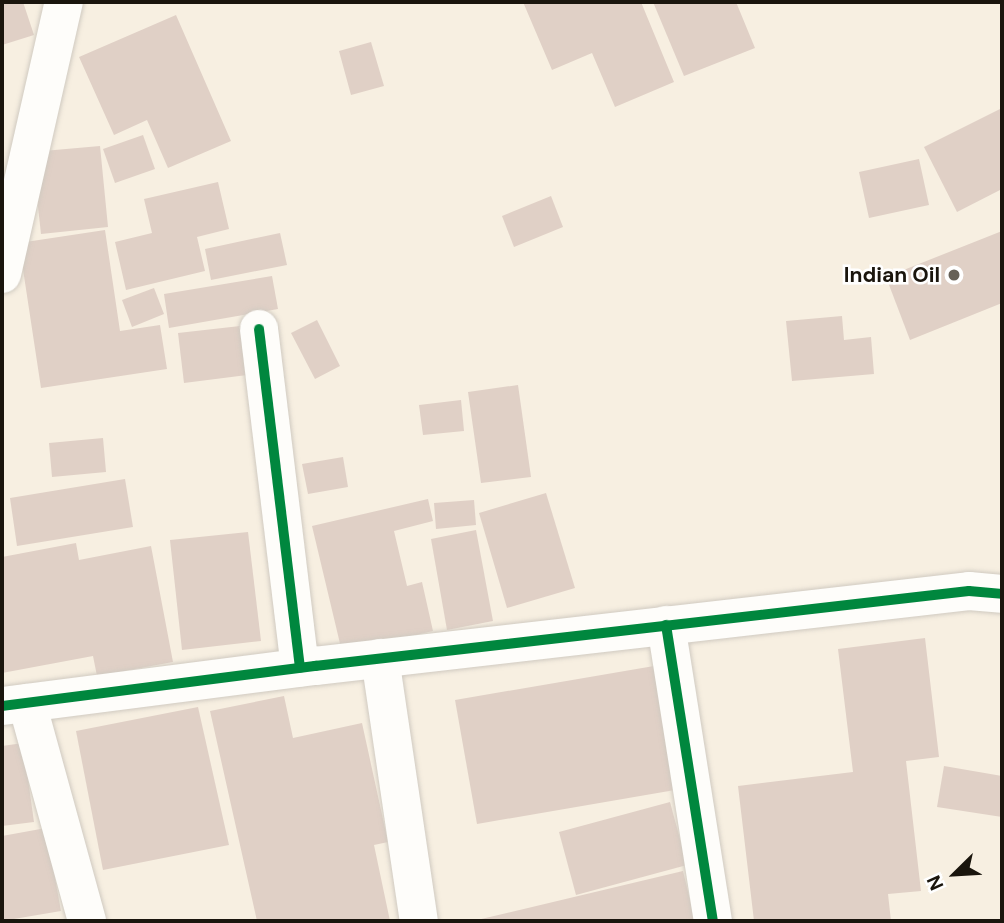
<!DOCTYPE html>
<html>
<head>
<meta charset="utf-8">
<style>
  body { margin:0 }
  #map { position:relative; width:1004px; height:923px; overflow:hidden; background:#f7efe1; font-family:"DM Sans",sans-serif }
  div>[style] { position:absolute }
  .building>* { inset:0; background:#e0d0c6 }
  .roads { filter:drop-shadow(0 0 2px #d0cac1) drop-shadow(0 0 2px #d0cac1) }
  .minor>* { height:38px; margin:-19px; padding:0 19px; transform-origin:19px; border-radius:19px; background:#fefdfa }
  .cycleway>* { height:10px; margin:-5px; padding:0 5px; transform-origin:5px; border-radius:5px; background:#00873e }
  .dots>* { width:19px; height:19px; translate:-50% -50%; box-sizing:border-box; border:4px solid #fff; border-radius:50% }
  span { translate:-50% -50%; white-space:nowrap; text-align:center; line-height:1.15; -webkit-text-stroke:5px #fff; paint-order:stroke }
  .poi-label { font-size:21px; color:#1a150d; font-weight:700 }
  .right { translate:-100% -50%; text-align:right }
  .frame { position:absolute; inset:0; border:4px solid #1a150d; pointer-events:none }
  .north { position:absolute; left:920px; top:839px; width:70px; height:70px; -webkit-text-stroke:5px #fff; paint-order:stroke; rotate:246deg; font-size:19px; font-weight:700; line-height:28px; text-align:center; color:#1a150d }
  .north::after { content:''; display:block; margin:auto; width:24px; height:32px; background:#1a150d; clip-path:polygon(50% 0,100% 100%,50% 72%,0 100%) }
</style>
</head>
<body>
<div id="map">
  <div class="building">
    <div style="clip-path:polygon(2px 2px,23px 2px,34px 35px,2px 45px)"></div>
    <div style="clip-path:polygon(523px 2px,641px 2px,674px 82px,615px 107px,592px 53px,552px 70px)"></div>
    <div style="clip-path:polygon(653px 2px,736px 2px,755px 48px,684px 76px)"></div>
    <div style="clip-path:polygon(176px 15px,231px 141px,168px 168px,147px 120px,114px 135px,79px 57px)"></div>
    <div style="clip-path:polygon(371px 42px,384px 86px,351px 95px,339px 51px)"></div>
    <div style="clip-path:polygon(1002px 108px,1002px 189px,957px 212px,924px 147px)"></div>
    <div style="clip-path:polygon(143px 135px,155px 169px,115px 183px,103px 149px)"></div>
    <div style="clip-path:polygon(100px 146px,108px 227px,41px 234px,32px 152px)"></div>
    <div style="clip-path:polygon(919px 159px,929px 205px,869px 218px,859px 172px)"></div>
    <div style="clip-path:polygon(218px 182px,229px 229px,197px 237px,205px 271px,126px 290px,115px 242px,152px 233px,144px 199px)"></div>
    <div style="clip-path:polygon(551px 196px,563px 227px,514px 247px,502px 216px)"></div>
    <div style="clip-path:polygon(105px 230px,120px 331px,160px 325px,167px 369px,41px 388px,19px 243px)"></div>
    <div style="clip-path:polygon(1002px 231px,1002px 303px,910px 340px,886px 277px)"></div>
    <div style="clip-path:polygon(280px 233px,287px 265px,211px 280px,205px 249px)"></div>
    <div style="clip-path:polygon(272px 276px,278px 309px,169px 328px,164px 294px)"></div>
    <div style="clip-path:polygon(154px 288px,164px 314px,132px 327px,122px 300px)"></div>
    <div style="clip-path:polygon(842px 316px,844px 340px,871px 337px,874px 374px,792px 381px,786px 321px)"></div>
    <div style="clip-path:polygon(317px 320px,340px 366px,315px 379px,291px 333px)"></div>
    <div style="clip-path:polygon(249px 325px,255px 374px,184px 383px,178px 333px)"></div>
    <div style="clip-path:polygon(518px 385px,531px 477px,481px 483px,468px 392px)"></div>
    <div style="clip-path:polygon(461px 400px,464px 431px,423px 435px,419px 405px)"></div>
    <div style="clip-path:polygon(103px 438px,106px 472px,52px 477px,49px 443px)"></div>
    <div style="clip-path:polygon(343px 457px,348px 487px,308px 494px,302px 464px)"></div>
    <div style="clip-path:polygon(125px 479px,133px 527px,17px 546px,10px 498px)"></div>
    <div style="clip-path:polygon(546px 493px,575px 588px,507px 608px,479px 513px)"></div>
    <div style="clip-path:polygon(428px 499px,433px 521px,394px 531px,407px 586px,422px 582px,433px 631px,342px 652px,312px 526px)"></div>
    <div style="clip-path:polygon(474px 500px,476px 525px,436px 529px,434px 503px)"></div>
    <div style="clip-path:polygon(476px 530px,493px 621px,447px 630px,431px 539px)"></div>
    <div style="clip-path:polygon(248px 532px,261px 641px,182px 650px,170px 540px)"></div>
    <div style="clip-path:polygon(76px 543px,79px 560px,151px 546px,173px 662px,97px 676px,93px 656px,2px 673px,2px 557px)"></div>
    <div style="clip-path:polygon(925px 638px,939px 757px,906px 761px,921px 891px,888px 894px,891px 921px,754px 921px,738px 786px,853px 772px,838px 649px)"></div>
    <div style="clip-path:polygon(654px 666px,675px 790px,477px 824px,455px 700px)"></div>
    <div style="clip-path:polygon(284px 696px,293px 738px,362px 723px,388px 842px,374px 845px,390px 921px,257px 921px,210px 711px)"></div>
    <div style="clip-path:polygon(198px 707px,229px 845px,103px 870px,76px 731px)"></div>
    <div style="clip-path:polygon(23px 743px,34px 822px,2px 826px,2px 746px)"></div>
    <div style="clip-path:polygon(944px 766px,1002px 776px,1002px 817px,937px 807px)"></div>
    <div style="clip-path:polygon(670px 802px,687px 865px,576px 895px,559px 832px)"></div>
    <div style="clip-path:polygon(46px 828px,61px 911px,2px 921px,2px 836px)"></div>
    <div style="clip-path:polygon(683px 871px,695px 921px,477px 921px,477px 920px)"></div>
  </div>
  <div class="roads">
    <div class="minor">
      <div style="left:2px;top:274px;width:279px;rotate:-77.2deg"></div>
      <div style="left:259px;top:329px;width:341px;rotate:83.1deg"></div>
      <div style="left:666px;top:625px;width:300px;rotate:81deg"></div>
      <div style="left:380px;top:658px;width:266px;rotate:81.6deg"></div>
      <div style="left:27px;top:703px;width:226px;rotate:74.6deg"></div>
      <div style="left:2px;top:706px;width:316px;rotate:-7.3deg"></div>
      <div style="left:315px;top:666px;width:658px;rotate:-6.54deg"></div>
      <div style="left:969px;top:591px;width:33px;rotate:5deg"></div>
    </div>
  </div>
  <div class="cycleway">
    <div style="left:259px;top:329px;width:341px;rotate:83.1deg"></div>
    <div style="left:666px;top:625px;width:300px;rotate:81deg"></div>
    <div style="left:2px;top:706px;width:316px;rotate:-7.3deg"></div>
    <div style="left:315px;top:666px;width:658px;rotate:-6.54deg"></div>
    <div style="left:969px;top:591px;width:33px;rotate:5deg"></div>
  </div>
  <div class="dots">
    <div style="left:954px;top:275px;background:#676157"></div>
  </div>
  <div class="poi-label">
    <span class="right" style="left:940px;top:275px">Indian Oil</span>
  </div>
  <div class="frame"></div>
  <div class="north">N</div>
</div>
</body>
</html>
